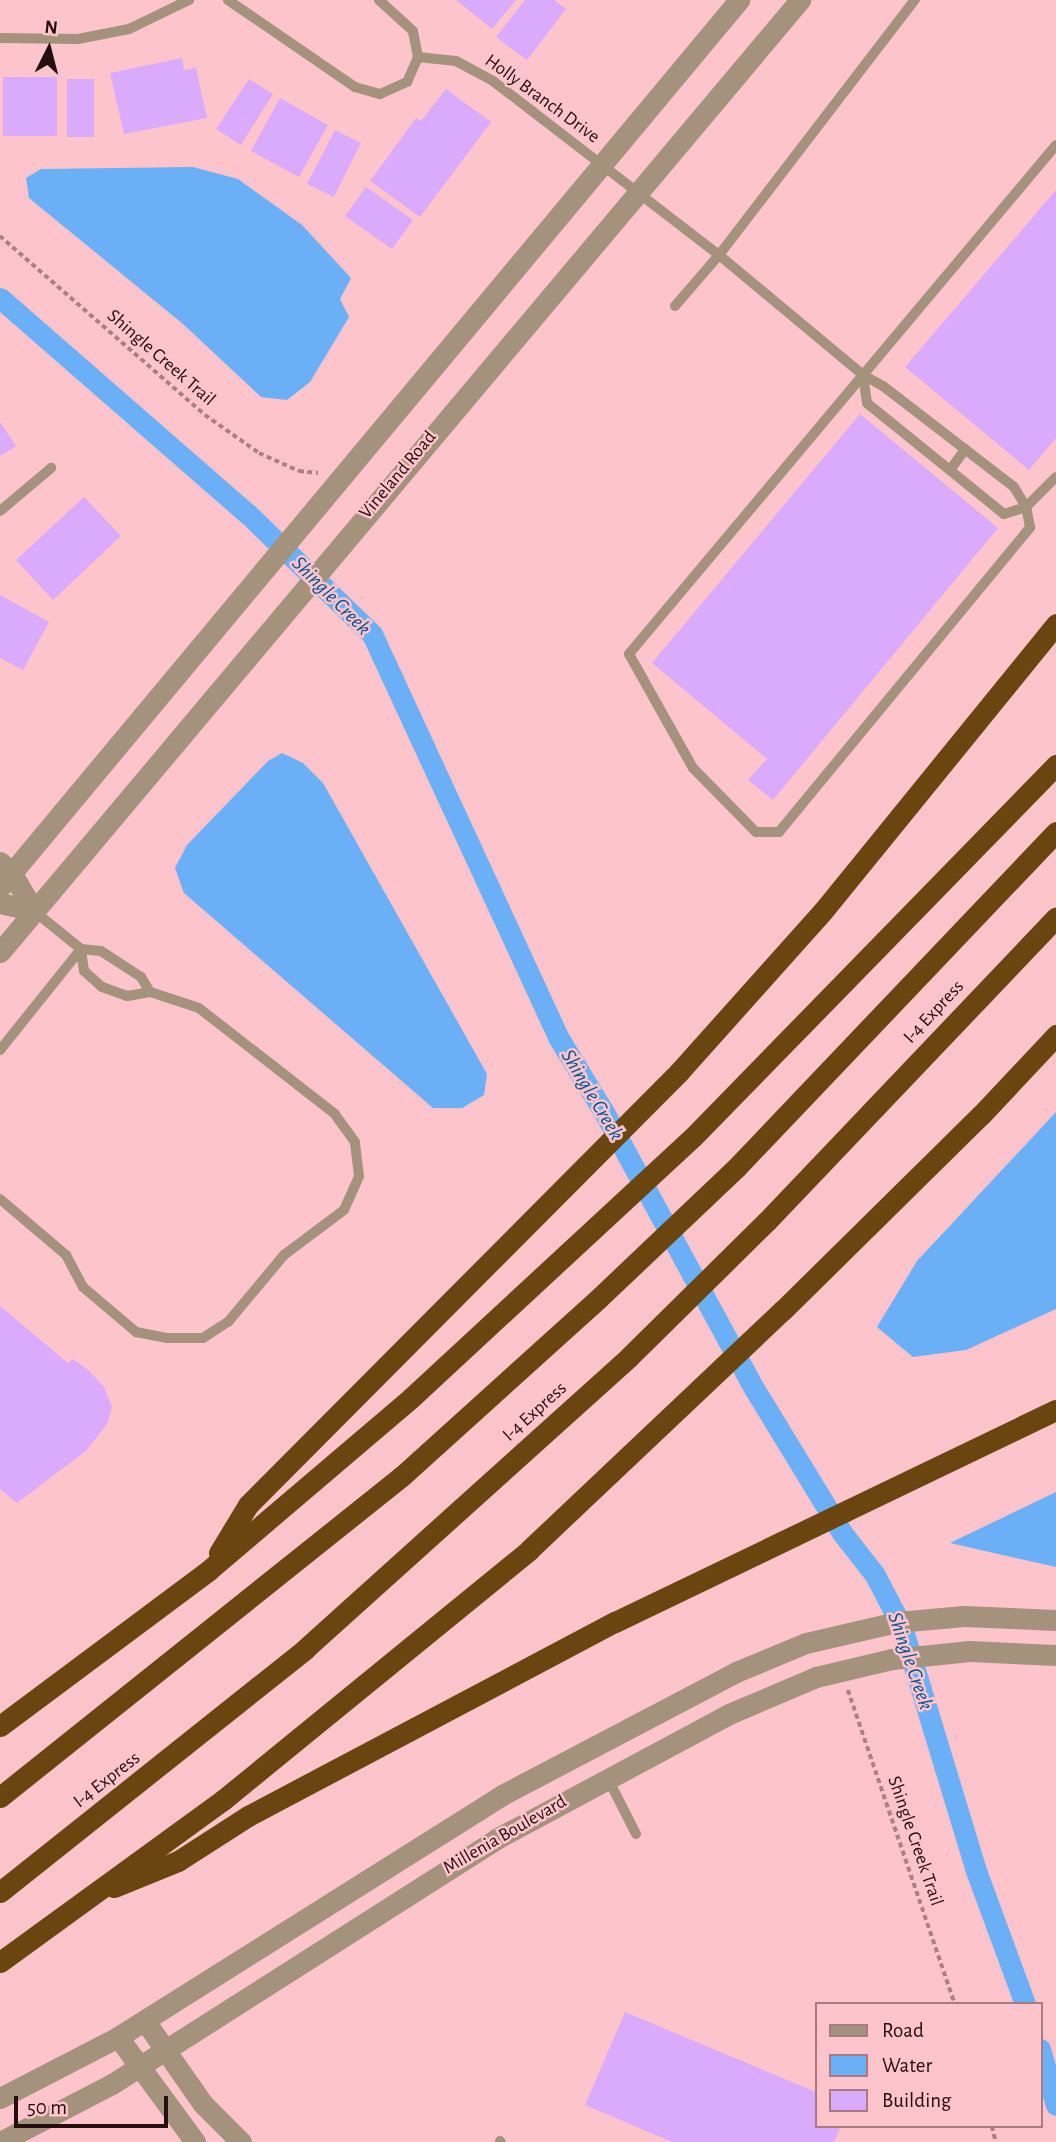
<!DOCTYPE html>
<html>
<head>
<meta charset="utf-8">
<style>
  body { margin:0 }
  #map { position:relative; width:1056px; height:2142px; overflow:hidden; background:#fec4cb; font-family:"Alegreya Sans",sans-serif }
  div>[style] { position:absolute }
  .water>* { inset:0; background:#6baff6 }
  .canal>* { height:21px; margin:-10.5px; padding:0 10.5px; transform-origin:10.5px; border-radius:10.5px; background:#6baff6 }
  .building>* { inset:0; background:#daaafd }
  .path>* { height:3.5px; margin-top:-1.75px; transform-origin:0; background:repeating-linear-gradient(90deg,#ae8086 0 5px,transparent 0 8.5px) }
  .service>* { height:10px; margin:-5px; padding:0 5px; transform-origin:5px; border-radius:5px; background:#a5927d }
  .minor>* { height:21px; margin:-10.5px; padding:0 10.5px; transform-origin:10.5px; border-radius:10.5px; background:#a5927d }
  .tertiary>* { height:21px; margin:-10.5px; padding:0 10.5px; transform-origin:10.5px; border-radius:10.5px; background:#a5927d }
  .motorway>* { height:21px; margin:-10.5px; padding:0 10.5px; transform-origin:10.5px; border-radius:10.5px; background:#6b450f }
  span { translate:-50% -50%; white-space:nowrap; text-align:center; line-height:1.15; -webkit-text-stroke:5px #fec4cb; paint-order:stroke }
  .street-label { font-size:19px; color:#250d11 }
  .water-label { font-size:21px; color:#025392; font-style:italic }
  .legend { position:absolute; left:815px; top:2002px; width:228px; height:126px; box-sizing:border-box; background:#fec4cb; border:2px solid #a77b81; margin:0; padding:9px 12px; list-style:none; font-size:21px; color:#250d11 }
  .legend li { display:flex; align-items:center; gap:14px; height:35px }
  .legend b { width:35px; border:2px solid #a77b81 }
  .north { position:absolute; left:14px; top:14px; width:70px; height:70px; -webkit-text-stroke:5px #fec4cb; paint-order:stroke; rotate:6deg; font-size:19px; font-weight:700; line-height:28px; text-align:center; color:#250d11 }
  .north::after { content:''; display:block; margin:auto; width:24px; height:32px; background:#250d11; clip-path:polygon(50% 0,100% 100%,50% 72%,0 100%) }
  .scale { position:absolute; left:14px; top:2096px; width:154px; height:32px; box-sizing:border-box; border:4px solid #250d11; border-top:0; padding-left:9px; font-size:21px; line-height:24px; white-space:nowrap; color:#250d11; -webkit-text-stroke:5px #fec4cb; paint-order:stroke }
</style>
</head>
<body>
<div id="map">
  <div class="water">
    <div style="clip-path:polygon(193px 167px,238px 179px,302px 225px,351px 278px,340px 299px,349px 317px,310px 382px,287px 400px,261px 397px,183px 324px,29px 198px,26px 178px,41px 169px)"></div>
    <div style="clip-path:polygon(282px 753px,303px 763px,323px 783px,487px 1074px,484px 1095px,462px 1108px,433px 1108px,184px 893px,175px 868px,187px 845px,268px 761px)"></div>
    <div style="clip-path:polygon(1056px 1112px,1056px 1309px,966px 1350px,913px 1357px,877px 1327px,917px 1261px)"></div>
    <div style="clip-path:polygon(1056px 1492px,1056px 1567px,950px 1543px)"></div>
  </div>
  <div class="canal">
    <div style="left:0;top:298px;width:329px;rotate:41.1deg"></div>
    <div style="left:248px;top:514px;width:173px;rotate:44.1deg"></div>
    <div style="left:372px;top:634px;width:444px;rotate:65.2deg"></div>
    <div style="left:558px;top:1037px;width:90px;rotate:58.6deg"></div>
    <div style="left:605px;top:1114px;width:314px;rotate:61.5deg"></div>
    <div style="left:755px;top:1390px;width:169px;rotate:58.6deg"></div>
    <div style="left:843px;top:1534px;width:52px;rotate:52deg"></div>
    <div style="left:875px;top:1575px;width:59px;rotate:62.6deg"></div>
    <div style="left:902px;top:1627px;width:252px;rotate:73.1deg"></div>
    <div style="left:975px;top:1868px;width:145px;rotate:69.8deg"></div>
    <div style="left:1040px;top:2049px;width:58px;rotate:74.1deg"></div>
  </div>
  <div class="building">
    <div style="clip-path:polygon(456px 0,516px 0,492px 29px)"></div>
    <div style="clip-path:polygon(525px 0,554px 0,566px 9px,527px 60px,496px 37px)"></div>
    <div style="clip-path:polygon(182px 58px,184px 70px,196px 68px,207px 118px,124px 134px,110px 73px)"></div>
    <div style="clip-path:polygon(3px 77px,57px 77px,57px 136px,3px 136px)"></div>
    <div style="clip-path:polygon(67px 79px,94px 79px,94px 137px,67px 137px)"></div>
    <div style="clip-path:polygon(249px 79px,273px 94px,241px 145px,216px 129px)"></div>
    <div style="clip-path:polygon(446px 89px,491px 122px,420px 217px,370px 181px,416px 118px,421px 121px)"></div>
    <div style="clip-path:polygon(280px 98px,328px 125px,299px 177px,251px 151px)"></div>
    <div style="clip-path:polygon(335px 130px,361px 143px,334px 197px,307px 184px)"></div>
    <div style="clip-path:polygon(366px 187px,413px 220px,392px 249px,345px 216px)"></div>
    <div style="clip-path:polygon(1056px 190px,1056px 438px,1029px 470px,905px 367px)"></div>
    <div style="clip-path:polygon(860px 414px,998px 528px,773px 800px,748px 780px,767px 759px,652px 663px)"></div>
    <div style="clip-path:polygon(0 422px,16px 446px,0 456px)"></div>
    <div style="clip-path:polygon(84px 497px,121px 536px,53px 600px,16px 560px)"></div>
    <div style="clip-path:polygon(0 595px,49px 622px,23px 670px,0 658px)"></div>
    <div style="clip-path:polygon(0 1306px,68px 1363px,73px 1359px,88px 1370px,104px 1387px,112px 1407px,107px 1424px,86px 1451px,17px 1503px,0 1489px)"></div>
    <div style="clip-path:polygon(625px 2012px,816px 2092px,816px 2126px,841px 2126px,834px 2142px,672px 2142px,585px 2105px)"></div>
  </div>
  <div class="path">
    <div style="left:0;top:236px;width:272px;rotate:41.1deg"></div>
    <div style="left:205px;top:415px;width:66px;rotate:35.1deg"></div>
    <div style="left:259px;top:453px;width:44px;rotate:24.2deg"></div>
    <div style="left:299px;top:471px;width:19px;rotate:6deg"></div>
    <div style="left:848px;top:1690px;width:332px;rotate:71.2deg"></div>
    <div style="left:992px;top:2126px;width:16px;rotate:76deg"></div>
  </div>
  <div class="service">
    <div style="left:228px;top:0;width:154px;rotate:34.4deg"></div>
    <div style="left:355px;top:87px;width:26px;rotate:16deg"></div>
    <div style="left:380px;top:94px;width:30px;rotate:-24deg"></div>
    <div style="left:407px;top:82px;width:27px;rotate:-66deg"></div>
    <div style="left:418px;top:57px;width:26px;rotate:-101deg"></div>
    <div style="left:413px;top:31px;width:46px;rotate:-137.6deg"></div>
    <div style="left:0;top:38px;width:78px;rotate:0.7deg"></div>
    <div style="left:78px;top:39px;width:52px;rotate:-11.1deg"></div>
    <div style="left:129px;top:29px;width:67px;rotate:-25.8deg"></div>
    <div style="left:418px;top:57px;width:38px;rotate:6deg"></div>
    <div style="left:456px;top:61px;width:42px;rotate:28.4deg"></div>
    <div style="left:493px;top:81px;width:285px;rotate:37.6deg"></div>
    <div style="left:719px;top:255px;width:322px;rotate:-52.5deg"></div>
    <div style="left:675px;top:306px;width:67px;rotate:-49.2deg"></div>
    <div style="left:719px;top:255px;width:187px;rotate:39.8deg"></div>
    <div style="left:863px;top:375px;width:364px;rotate:130deg"></div>
    <div style="left:629px;top:654px;width:131px;rotate:60.7deg"></div>
    <div style="left:693px;top:768px;width:90px;rotate:45.5deg"></div>
    <div style="left:756px;top:832px;width:23px"></div>
    <div style="left:779px;top:832px;width:395px;rotate:-50.5deg"></div>
    <div style="left:1030px;top:527px;width:20px;rotate:-101deg"></div>
    <div style="left:1026px;top:507px;width:42px;rotate:-45deg"></div>
    <div style="left:863px;top:375px;width:23px;rotate:29deg"></div>
    <div style="left:883px;top:386px;width:165px;rotate:37.6deg"></div>
    <div style="left:1014px;top:487px;width:23px;rotate:59deg"></div>
    <div style="left:1026px;top:507px;width:23px;rotate:162deg"></div>
    <div style="left:1004px;top:514px;width:176px;rotate:-141deg"></div>
    <div style="left:867px;top:403px;width:28px;rotate:-98deg"></div>
    <div style="left:863px;top:375px;width:300px;rotate:-50deg"></div>
    <div style="left:950px;top:470px;width:26px;rotate:-54deg"></div>
    <div style="left:0;top:511px;width:67px;rotate:-40.1deg"></div>
    <div style="left:34px;top:911px;width:60px;rotate:39deg"></div>
    <div style="left:81px;top:949px;width:20px;rotate:6deg"></div>
    <div style="left:101px;top:951px;width:48px;rotate:33deg"></div>
    <div style="left:141px;top:977px;width:17px;rotate:59deg"></div>
    <div style="left:0;top:1050px;width:129px;rotate:-51.3deg"></div>
    <div style="left:0;top:1199px;width:87px;rotate:40.3deg"></div>
    <div style="left:66px;top:1255px;width:36px;rotate:62deg"></div>
    <div style="left:83px;top:1287px;width:70px;rotate:40.3deg"></div>
    <div style="left:136px;top:1332px;width:32px;rotate:11deg"></div>
    <div style="left:167px;top:1338px;width:36px"></div>
    <div style="left:203px;top:1338px;width:30px;rotate:-33deg"></div>
    <div style="left:228px;top:1322px;width:87px;rotate:-50.1deg"></div>
    <div style="left:284px;top:1255px;width:75px;rotate:-36.9deg"></div>
    <div style="left:344px;top:1210px;width:37px;rotate:-66deg"></div>
    <div style="left:359px;top:1176px;width:34px;rotate:-97deg"></div>
    <div style="left:355px;top:1142px;width:34px;rotate:-126deg"></div>
    <div style="left:335px;top:1114px;width:172px;rotate:-142.1deg"></div>
    <div style="left:199px;top:1008px;width:52px;rotate:-161.9deg"></div>
    <div style="left:150px;top:992px;width:23px;rotate:170deg"></div>
    <div style="left:127px;top:996px;width:27px;rotate:-160deg"></div>
    <div style="left:102px;top:987px;width:24px;rotate:-138deg"></div>
    <div style="left:84px;top:971px;width:22px;rotate:-98deg"></div>
    <div style="left:607px;top:1777px;width:64px;rotate:63deg"></div>
    <div style="left:500px;top:2141px;width:1px;rotate:45deg"></div>
  </div>
  <div class="minor">
    <div style="left:0;top:862px;width:15px;rotate:42deg"></div>
    <div style="left:11px;top:872px;width:45px;rotate:59.5deg"></div>
    <div style="left:0;top:903px;width:35px;rotate:13deg"></div>
  </div>
  <div class="tertiary">
    <div style="left:0;top:887px;width:1155px;rotate:-50.2deg"></div>
    <div style="left:0;top:952px;width:1244px;rotate:-49.96deg"></div>
    <div style="left:145px;top:2021px;width:101px;rotate:55.1deg"></div>
    <div style="left:203px;top:2104px;width:54px;rotate:45deg"></div>
    <div style="left:118px;top:2037px;width:130px;rotate:53.7deg"></div>
    <div style="left:0;top:2098px;width:133px;rotate:-27.3deg"></div>
    <div style="left:118px;top:2037px;width:454px;rotate:-32.2deg"></div>
    <div style="left:502px;top:1795px;width:264px;rotate:-27.7deg"></div>
    <div style="left:736px;top:1672px;width:76px;rotate:-22.5deg"></div>
    <div style="left:806px;top:1643px;width:93px;rotate:-13deg"></div>
    <div style="left:897px;top:1622px;width:67px;rotate:-5.1deg"></div>
    <div style="left:964px;top:1616px;width:92px;rotate:2.5deg"></div>
    <div style="left:0;top:2142px;width:126px;rotate:-27.4deg"></div>
    <div style="left:112px;top:2084px;width:456px;rotate:-32.5deg"></div>
    <div style="left:496px;top:1839px;width:264px;rotate:-28.2deg"></div>
    <div style="left:729px;top:1714px;width:95px;rotate:-23deg"></div>
    <div style="left:816px;top:1677px;width:78px;rotate:-13.3deg"></div>
    <div style="left:892px;top:1659px;width:78px;rotate:-5.9deg"></div>
    <div style="left:970px;top:1651px;width:86px;rotate:2.7deg"></div>
  </div>
  <div class="motorway">
    <div style="left:219px;top:1553px;width:56px;rotate:-58.9deg"></div>
    <div style="left:248px;top:1505px;width:611px;rotate:-45.13deg"></div>
    <div style="left:679px;top:1072px;width:216px;rotate:-48.2deg"></div>
    <div style="left:823px;top:911px;width:370px;rotate:-50.9deg"></div>
    <div style="left:0;top:1726px;width:261px;rotate:-36.7deg"></div>
    <div style="left:209px;top:1570px;width:265px;rotate:-40.4deg"></div>
    <div style="left:411px;top:1398px;width:384px;rotate:-42.8deg"></div>
    <div style="left:693px;top:1137px;width:520px;rotate:-45.7deg"></div>
    <div style="left:0;top:1797px;width:514px;rotate:-38.61deg"></div>
    <div style="left:402px;top:1476px;width:266px;rotate:-42.1deg"></div>
    <div style="left:599px;top:1298px;width:189px;rotate:-43.5deg"></div>
    <div style="left:736px;top:1168px;width:464px;rotate:-46.4deg"></div>
    <div style="left:114px;top:1887px;width:69px;rotate:-22.1deg"></div>
    <div style="left:178px;top:1861px;width:83px;rotate:-32.7deg"></div>
    <div style="left:248px;top:1816px;width:415px;rotate:-27.9deg"></div>
    <div style="left:615px;top:1622px;width:489px;rotate:-25.7deg"></div>
    <div style="left:0;top:1892px;width:390px;rotate:-38.5deg"></div>
    <div style="left:305px;top:1649px;width:436px;rotate:-42deg"></div>
    <div style="left:629px;top:1357px;width:194px;rotate:-44.6deg"></div>
    <div style="left:767px;top:1221px;width:419px;rotate:-46.4deg"></div>
    <div style="left:0;top:1962px;width:276px;rotate:-36deg"></div>
    <div style="left:223px;top:1800px;width:395px;rotate:-39.2deg"></div>
    <div style="left:529px;top:1550px;width:349px;rotate:-43.4deg"></div>
    <div style="left:783px;top:1310px;width:278px;rotate:-44.6deg"></div>
    <div style="left:981px;top:1115px;width:110px;rotate:-46.8deg"></div>
  </div>
  <div class="street-label">
    <span style="left:542px;top:99px;rotate:36deg">Holly Branch Drive</span>
    <span style="left:161px;top:358px;rotate:41deg">Shingle Creek Trail</span>
    <span style="left:398px;top:475px;rotate:-50deg">Vineland Road</span>
    <span style="left:934px;top:1012px;rotate:-47deg">I-4 Express</span>
    <span style="left:535px;top:1412px;rotate:-42deg">I-4 Express</span>
    <span style="left:107px;top:1780px;rotate:-38deg">I-4 Express</span>
    <span style="left:505px;top:1835px;rotate:-30deg">Millenia Boulevard</span>
    <span style="left:915px;top:1841px;rotate:71deg">Shingle Creek Trail</span>
  </div>
  <div class="water-label">
    <span style="left:331px;top:596px;rotate:45deg">Shingle Creek</span>
    <span style="left:592px;top:1095px;rotate:59deg">Shingle Creek</span>
    <span style="left:910px;top:1661px;rotate:71deg">Shingle Creek</span>
  </div>
  <ul class="legend">
  <li><b style="height:9px;background:#a5927d"></b>Road</li>
  <li><b style="height:19px;background:#6baff6"></b>Water</li>
  <li><b style="height:19px;background:#daaafd"></b>Building</li>
  </ul>
  <div class="north">N</div>
  <div class="scale">50 m</div>
</div>
</body>
</html>
